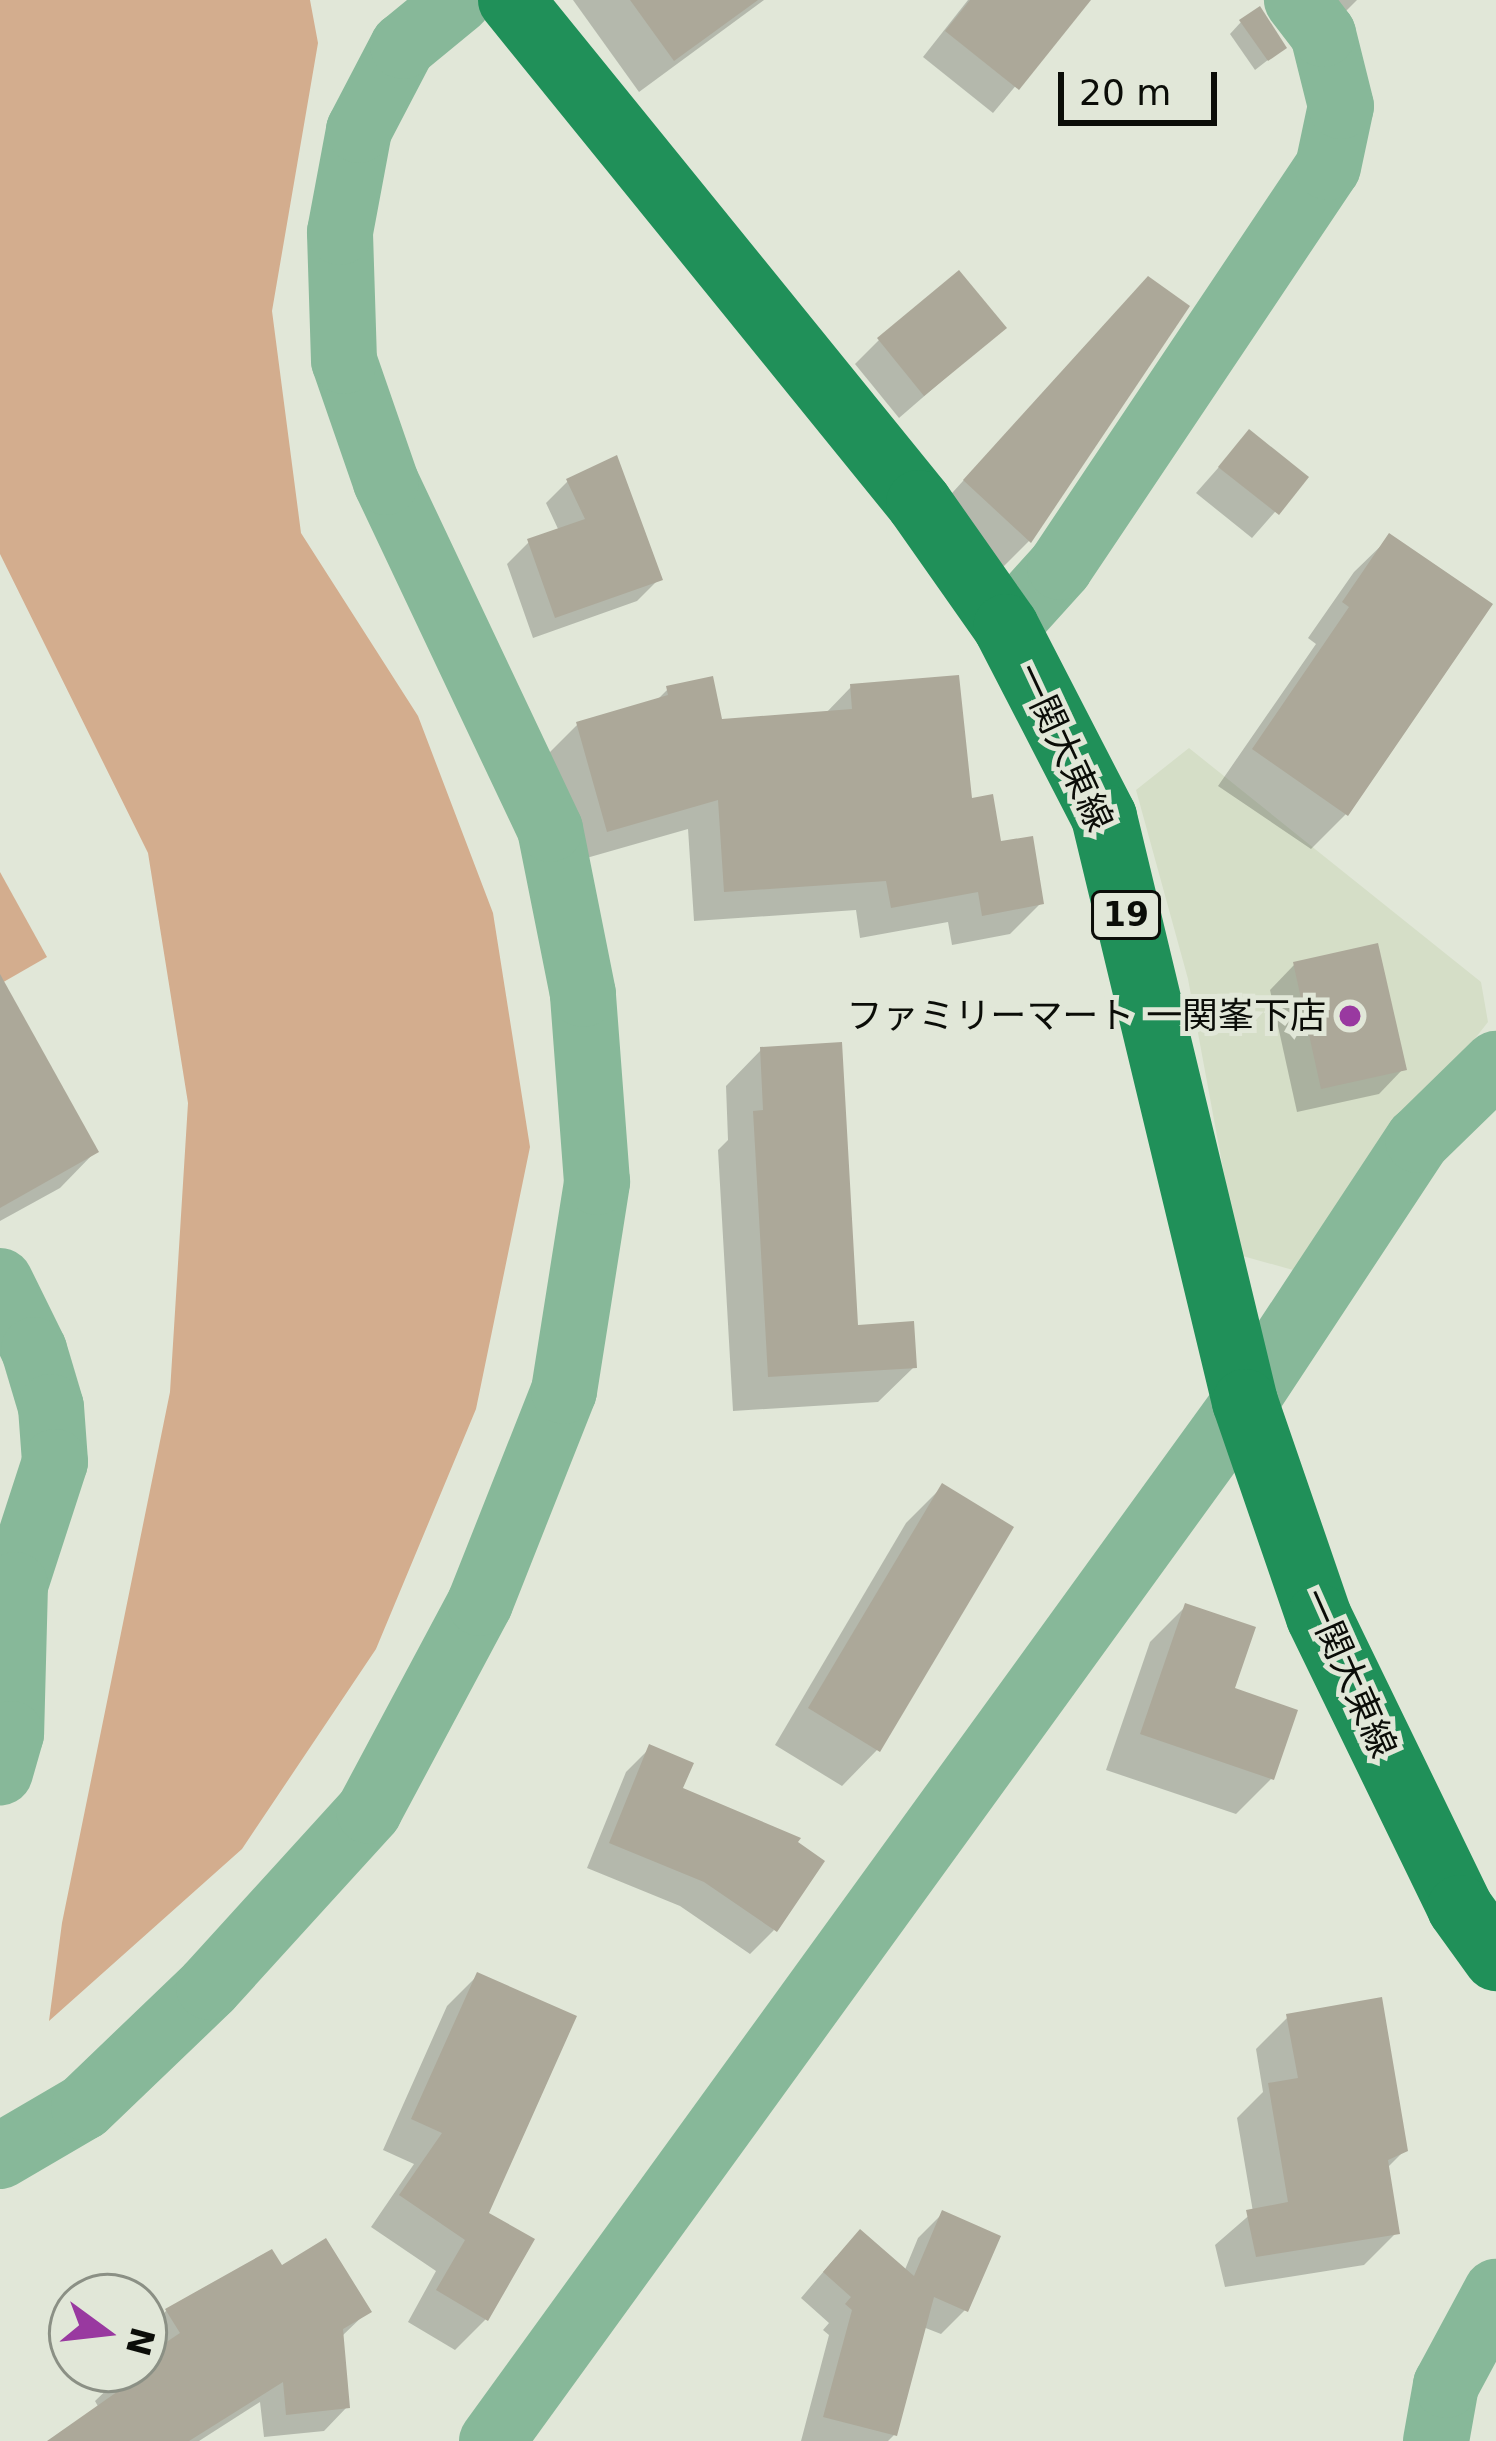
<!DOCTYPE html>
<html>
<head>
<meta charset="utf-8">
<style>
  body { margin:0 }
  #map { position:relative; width:1496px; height:2441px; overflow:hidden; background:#e1e7d8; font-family:"DejaVu Sans","Noto Sans JP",sans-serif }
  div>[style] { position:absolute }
  .built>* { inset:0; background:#d5dec7 }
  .green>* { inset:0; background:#d3ad8e }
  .shadow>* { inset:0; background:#0003 }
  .building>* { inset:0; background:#aca899 }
  .minor>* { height:66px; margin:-33px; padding:0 33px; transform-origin:33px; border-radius:33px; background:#87b899 }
  .major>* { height:66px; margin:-33px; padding:0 33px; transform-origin:33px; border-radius:33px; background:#209059 }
  .dots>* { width:33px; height:33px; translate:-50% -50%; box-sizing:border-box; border:6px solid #e1e7d8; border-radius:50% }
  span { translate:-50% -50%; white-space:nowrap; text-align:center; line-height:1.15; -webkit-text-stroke:10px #e1e7d8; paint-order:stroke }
  .shield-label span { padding:3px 9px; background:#e1e7d8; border:3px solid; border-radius:9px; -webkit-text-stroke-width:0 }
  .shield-label { font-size:33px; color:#0b0d08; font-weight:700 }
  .street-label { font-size:36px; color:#0b0d08 }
  .poi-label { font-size:36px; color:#0b0d08 }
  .right { translate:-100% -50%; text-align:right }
  .north { position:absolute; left:48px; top:2273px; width:120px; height:120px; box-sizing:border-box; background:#e1e7d8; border:3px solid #8b9085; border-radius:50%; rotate:105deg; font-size:33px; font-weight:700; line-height:48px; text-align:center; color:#0b0d08 }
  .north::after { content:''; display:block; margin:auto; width:42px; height:54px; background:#9939a0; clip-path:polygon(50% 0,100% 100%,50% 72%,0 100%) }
  .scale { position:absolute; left:1058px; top:72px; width:159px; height:54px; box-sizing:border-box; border:6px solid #0b0d08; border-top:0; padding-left:15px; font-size:36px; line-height:42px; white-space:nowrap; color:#0b0d08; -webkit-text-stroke:9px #e1e7d8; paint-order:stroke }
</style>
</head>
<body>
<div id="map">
  <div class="built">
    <div style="clip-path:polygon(1189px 748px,1481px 982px,1488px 1022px,1293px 1270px,1239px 1255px,1188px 979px,1136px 790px)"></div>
  </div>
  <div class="green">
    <div style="clip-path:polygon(0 0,310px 0,318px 43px,272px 311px,301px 533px,418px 716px,493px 913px,530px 1147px,476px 1409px,376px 1649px,242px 1849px,49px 2021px,62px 1923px,170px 1392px,188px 1103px,148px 853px,0 554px)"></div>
    <div style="clip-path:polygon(0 872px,47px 957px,0 984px)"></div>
  </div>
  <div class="shadow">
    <div style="clip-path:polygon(573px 0,764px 0,639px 92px)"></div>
    <div style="clip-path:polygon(968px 0,1087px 0,993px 113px,923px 57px)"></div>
    <div style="clip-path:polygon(1289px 0,1357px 0,1334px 23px)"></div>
    <div style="clip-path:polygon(1241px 22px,1283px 48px,1255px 70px,1230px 34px)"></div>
    <div style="clip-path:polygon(1117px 311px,1029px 541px,998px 572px,934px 513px)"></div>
    <div style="clip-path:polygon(1003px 328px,899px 418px,855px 364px,879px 340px)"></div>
    <div style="clip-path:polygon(1249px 433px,1305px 478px,1252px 538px,1196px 493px)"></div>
    <div style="clip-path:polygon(568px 481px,659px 579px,637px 601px,533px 638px,507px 564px,529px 542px,559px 531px,546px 503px)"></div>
    <div style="clip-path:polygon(1390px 537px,1346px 814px,1311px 849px,1218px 786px,1316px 644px,1308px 638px,1354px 572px)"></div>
    <div style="clip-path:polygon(851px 687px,969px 802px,1041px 903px,1010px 934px,952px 945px,948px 922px,860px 938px,856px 910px,694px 921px,688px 829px,576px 861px,547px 755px,578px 724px,654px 703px,668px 689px,719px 723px,824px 715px)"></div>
    <div style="clip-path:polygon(1294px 965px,1403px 1069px,1379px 1094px,1297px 1112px,1270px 990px)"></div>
    <div style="clip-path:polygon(0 1019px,95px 1152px,60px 1188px,0 1221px)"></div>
    <div style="clip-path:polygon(761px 1050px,855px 1328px,914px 1367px,878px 1402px,733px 1411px,718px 1150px,728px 1140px,726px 1086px)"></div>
    <div style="clip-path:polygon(942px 1487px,877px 1750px,842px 1786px,775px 1745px,906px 1523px)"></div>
    <div style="clip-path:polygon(1186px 1606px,1271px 1779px,1236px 1814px,1106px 1770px,1150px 1642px)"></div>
    <div style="clip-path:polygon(650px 1748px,774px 1930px,750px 1954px,680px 1906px,587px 1868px,626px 1772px)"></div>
    <div style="clip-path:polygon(478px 1975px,486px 2319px,455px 2350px,408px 2322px,436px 2271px,371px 2227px,414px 2164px,383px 2150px,447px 2006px)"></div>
    <div style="clip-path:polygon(1288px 2017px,1405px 2150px,1386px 2169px,1396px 2233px,1364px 2265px,1225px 2287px,1215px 2245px,1253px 2212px,1237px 2118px,1263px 2092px,1256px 2049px)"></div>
    <div style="clip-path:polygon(942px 2214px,965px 2310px,941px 2334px,923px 2327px,894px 2435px,888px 2441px,801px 2441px,829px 2335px,823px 2330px,829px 2323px,801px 2298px,836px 2257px,904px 2272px,918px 2238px)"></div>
    <div style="clip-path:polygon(271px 2253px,281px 2269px,368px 2311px,341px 2337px,347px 2407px,324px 2431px,264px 2437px,260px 2402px,199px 2441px,53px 2441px,99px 2408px,95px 2401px,119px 2378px,144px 2369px,144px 2361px,155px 2353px,144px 2334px,166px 2311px)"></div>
  </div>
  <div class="building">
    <div style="clip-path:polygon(630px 0,758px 0,674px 61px)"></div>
    <div style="clip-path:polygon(970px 0,1091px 0,1019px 90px,945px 31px)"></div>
    <div style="clip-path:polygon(1260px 6px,1287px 48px,1268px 61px,1239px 20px)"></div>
    <div style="clip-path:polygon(959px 270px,1007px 328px,924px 396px,877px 338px)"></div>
    <div style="clip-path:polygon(1148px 276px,1190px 306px,1031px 543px,963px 480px)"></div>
    <div style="clip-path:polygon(1249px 429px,1309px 477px,1279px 515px,1218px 467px)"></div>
    <div style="clip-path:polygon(617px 455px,663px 580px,555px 618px,527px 539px,585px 519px,566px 479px)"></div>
    <div style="clip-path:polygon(1389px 533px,1493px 604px,1348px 816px,1252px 749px,1349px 607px,1342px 602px)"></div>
    <div style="clip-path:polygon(959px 675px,972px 798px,993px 794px,1001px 841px,1033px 836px,1044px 904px,982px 916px,978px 892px,891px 908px,886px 881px,724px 892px,718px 800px,607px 832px,576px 722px,668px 695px,666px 686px,713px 676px,722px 719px,852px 709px,850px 684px)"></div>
    <div style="clip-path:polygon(1378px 943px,1407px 1070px,1321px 1089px,1293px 962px)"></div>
    <div style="clip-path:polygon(0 974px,99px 1152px,0 1208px)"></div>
    <div style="clip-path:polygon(842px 1042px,858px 1325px,914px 1321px,917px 1368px,768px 1377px,753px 1111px,763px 1110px,760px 1047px)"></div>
    <div style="clip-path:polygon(942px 1483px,1014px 1527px,880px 1752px,808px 1708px)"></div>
    <div style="clip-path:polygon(1185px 1603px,1256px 1627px,1235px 1688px,1298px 1710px,1274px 1780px,1140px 1734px)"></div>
    <div style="clip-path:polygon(649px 1744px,694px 1763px,683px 1788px,801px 1838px,798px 1842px,825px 1861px,777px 1932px,704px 1882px,609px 1843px)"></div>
    <div style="clip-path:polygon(477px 1972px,577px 2016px,489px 2213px,535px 2239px,488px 2321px,436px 2290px,465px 2240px,399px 2195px,442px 2133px,411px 2119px)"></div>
    <div style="clip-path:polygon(1382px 1997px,1408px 2151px,1388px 2160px,1400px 2234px,1256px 2257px,1246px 2210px,1288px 2202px,1268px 2083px,1298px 2078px,1286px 2014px)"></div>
    <div style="clip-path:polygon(942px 2210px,1001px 2236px,968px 2312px,934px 2297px,897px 2436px,823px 2417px,852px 2310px,845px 2304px,851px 2297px,823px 2272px,860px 2229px,914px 2276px)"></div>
    <div style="clip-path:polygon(326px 2238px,372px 2312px,343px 2329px,350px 2408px,286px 2415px,283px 2382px,189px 2441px,47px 2441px,124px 2387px,117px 2375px,144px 2369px,144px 2357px,180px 2333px,165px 2309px,272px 2249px,282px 2265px)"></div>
  </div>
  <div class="minor">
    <div style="left:1006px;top:627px;width:81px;rotate:-48deg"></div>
    <div style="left:1060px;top:567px;width:481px;rotate:-56.2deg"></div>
    <div style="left:1328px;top:167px;width:62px;rotate:-78deg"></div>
    <div style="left:1341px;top:106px;width:74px;rotate:-104deg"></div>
    <div style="left:1323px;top:34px;width:43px;rotate:-127.4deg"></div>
    <div style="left:0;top:1281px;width:77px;rotate:63.8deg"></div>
    <div style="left:34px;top:1350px;width:59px;rotate:73.4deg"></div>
    <div style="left:51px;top:1407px;width:55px;rotate:85.8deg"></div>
    <div style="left:55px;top:1462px;width:129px;rotate:108deg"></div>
    <div style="left:15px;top:1585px;width:149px;rotate:91.5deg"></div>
    <div style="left:11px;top:1734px;width:40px;rotate:106deg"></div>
    <div style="left:0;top:2156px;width:97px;rotate:-30.3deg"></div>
    <div style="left:84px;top:2107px;width:173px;rotate:-43.8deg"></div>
    <div style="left:209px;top:1987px;width:238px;rotate:-47.7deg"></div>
    <div style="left:369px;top:1811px;width:236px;rotate:-61.9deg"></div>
    <div style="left:480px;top:1603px;width:228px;rotate:-68.4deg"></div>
    <div style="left:564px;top:1391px;width:212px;rotate:-81deg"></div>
    <div style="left:597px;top:1182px;width:189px;rotate:-94.3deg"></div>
    <div style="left:583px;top:994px;width:168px;rotate:-101.3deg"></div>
    <div style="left:550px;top:829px;width:384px;rotate:-115.3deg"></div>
    <div style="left:386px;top:482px;width:128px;rotate:-109.1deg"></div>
    <div style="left:344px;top:361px;width:129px;rotate:-91.8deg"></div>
    <div style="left:340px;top:232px;width:104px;rotate:-79.4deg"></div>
    <div style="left:359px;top:130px;width:95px;rotate:-62.4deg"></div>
    <div style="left:403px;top:46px;width:72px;rotate:-39.4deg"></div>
    <div style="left:492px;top:2441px;width:1283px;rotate:-54.07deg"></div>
    <div style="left:1245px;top:1402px;width:314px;rotate:-56.6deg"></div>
    <div style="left:1418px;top:1140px;width:109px;rotate:-44.3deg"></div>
    <div style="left:1436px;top:2441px;width:57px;rotate:-79.9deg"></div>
    <div style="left:1446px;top:2385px;width:106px;rotate:-61.7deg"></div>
  </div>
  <div class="major">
    <div style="left:511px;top:0;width:648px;rotate:50.95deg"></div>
    <div style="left:919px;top:503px;width:151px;rotate:54.9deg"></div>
    <div style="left:1006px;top:627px;width:214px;rotate:62.7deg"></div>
    <div style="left:1104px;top:817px;width:602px;rotate:76.45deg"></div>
    <div style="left:1245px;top:1402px;width:227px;rotate:71deg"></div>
    <div style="left:1319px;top:1617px;width:323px;rotate:64.1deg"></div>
    <div style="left:1460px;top:1908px;width:62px;rotate:54.2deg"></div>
  </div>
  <div class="dots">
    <div style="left:1350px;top:1016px;background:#9939a0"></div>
  </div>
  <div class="shield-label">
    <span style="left:1126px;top:915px">19</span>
  </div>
  <div class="street-label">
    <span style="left:1064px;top:747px;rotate:65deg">一関大東線</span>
    <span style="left:1349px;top:1673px;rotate:66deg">一関大東線</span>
  </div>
  <div class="poi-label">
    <span class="right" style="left:1326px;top:1016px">ファミリーマート 一関峯下店</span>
  </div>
  <div class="north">N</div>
  <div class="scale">20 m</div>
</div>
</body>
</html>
